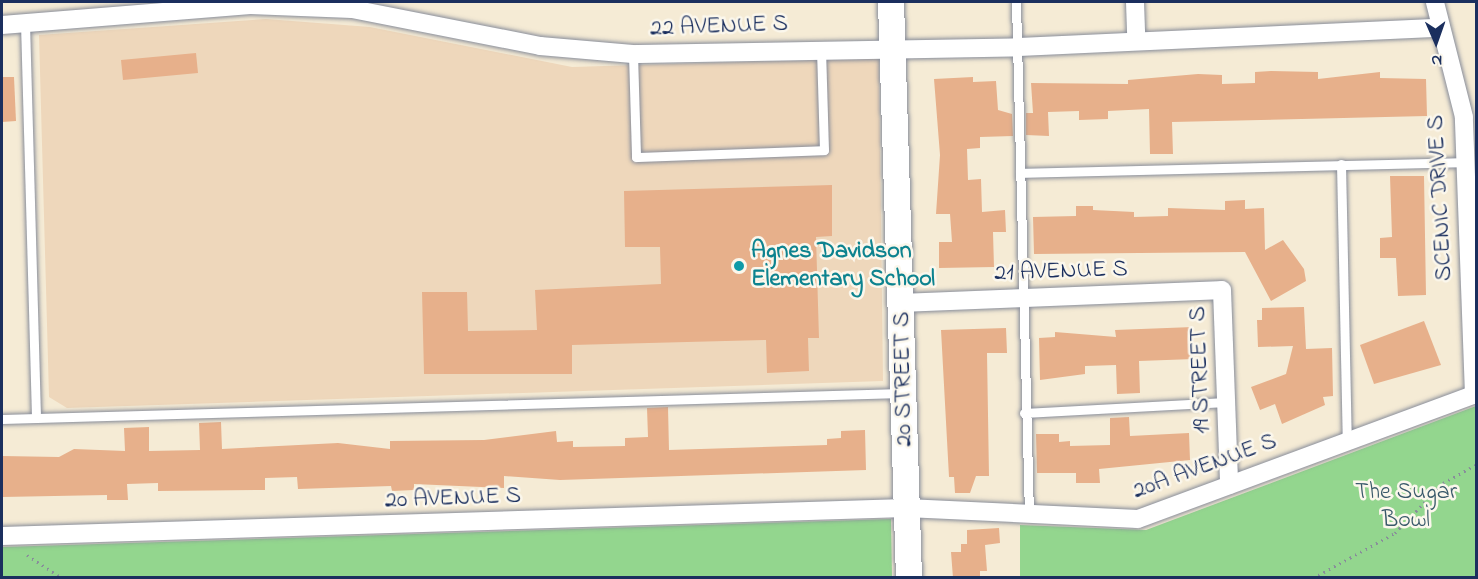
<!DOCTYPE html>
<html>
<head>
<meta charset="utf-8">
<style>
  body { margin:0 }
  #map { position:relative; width:1478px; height:579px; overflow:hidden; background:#f5ebd5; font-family:"Indie Flower",sans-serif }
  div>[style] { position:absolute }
  .built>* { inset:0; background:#eed7bb }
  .green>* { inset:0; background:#93d68e }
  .building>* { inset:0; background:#e7b08b }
  .path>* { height:3px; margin-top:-1.5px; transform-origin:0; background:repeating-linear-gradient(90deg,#888d9a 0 1.5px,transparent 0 6px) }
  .roads { filter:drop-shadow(0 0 2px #888d9a) drop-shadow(0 0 2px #888d9a) }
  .lane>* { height:9px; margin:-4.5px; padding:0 4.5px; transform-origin:4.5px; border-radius:4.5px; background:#fff }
  .street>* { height:18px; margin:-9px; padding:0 9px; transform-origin:9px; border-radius:9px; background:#fff }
  .secondary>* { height:26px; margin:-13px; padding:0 13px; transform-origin:13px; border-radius:13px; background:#fff }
  .dots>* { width:16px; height:16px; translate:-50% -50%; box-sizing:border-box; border:3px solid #fbf7ec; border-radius:50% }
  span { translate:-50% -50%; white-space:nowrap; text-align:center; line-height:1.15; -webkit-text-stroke:5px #fbf7ec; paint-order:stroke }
  .street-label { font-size:24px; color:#1b2f5e }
  .culture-label { font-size:24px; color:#0d838f; font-weight:700 }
  .left { translate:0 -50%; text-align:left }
  .park-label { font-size:24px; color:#39596a }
  .frame { position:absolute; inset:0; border:3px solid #1b2f5e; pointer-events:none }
  .north { position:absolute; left:1406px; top:12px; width:60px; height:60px; -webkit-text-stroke:4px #fbf7ec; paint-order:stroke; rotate:178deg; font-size:16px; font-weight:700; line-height:24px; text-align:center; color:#1b2f5e }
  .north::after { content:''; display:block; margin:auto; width:21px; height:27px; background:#1b2f5e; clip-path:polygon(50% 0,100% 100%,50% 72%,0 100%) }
</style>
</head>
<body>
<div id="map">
  <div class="built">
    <div style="clip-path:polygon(266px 19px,370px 27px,572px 67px,879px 58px,883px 381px,67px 408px,49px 397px,39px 35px)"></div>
  </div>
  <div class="green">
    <div style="clip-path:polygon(1476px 406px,1476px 577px,1020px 577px,1020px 525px,1146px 530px)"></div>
    <div style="clip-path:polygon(891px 519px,892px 577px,2px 577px,2px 547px)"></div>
  </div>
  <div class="building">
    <div style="clip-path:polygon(196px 53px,198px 73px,123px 80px,121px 60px)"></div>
    <div style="clip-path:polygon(1271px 71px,1318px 72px,1318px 79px,1380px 72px,1380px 78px,1426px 79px,1427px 116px,1172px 122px,1173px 154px,1150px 154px,1149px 109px,1108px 111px,1108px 119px,1079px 120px,1079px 111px,1048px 112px,1049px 136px,1026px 135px,1026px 113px,1033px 113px,1031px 83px,1128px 84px,1128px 80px,1198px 74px,1222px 75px,1222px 84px,1255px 83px,1255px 72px)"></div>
    <div style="clip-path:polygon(2px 77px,14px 77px,16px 121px,2px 122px)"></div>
    <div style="clip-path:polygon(973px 77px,973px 82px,996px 81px,998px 110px,1012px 114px,1013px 136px,980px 137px,980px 148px,967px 149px,968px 180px,981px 179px,982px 212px,1005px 210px,1006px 232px,993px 232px,994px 267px,939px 268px,939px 242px,952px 242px,950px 214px,936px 214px,940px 155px,934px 79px)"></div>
    <div style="clip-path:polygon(1390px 176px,1424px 176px,1426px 295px,1398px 296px,1396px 258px,1380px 258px,1380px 238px,1392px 237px)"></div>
    <div style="clip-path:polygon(832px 185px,832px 236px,816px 237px,819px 338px,808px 338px,809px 371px,767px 373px,766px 340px,572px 345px,572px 374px,424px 374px,422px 292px,467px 292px,468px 331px,537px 330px,535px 290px,661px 284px,660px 247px,625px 247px,624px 191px)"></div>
    <div style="clip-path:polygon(1245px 200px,1245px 209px,1264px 208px,1265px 250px,1283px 240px,1304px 269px,1306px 281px,1271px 301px,1245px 252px,1034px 254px,1033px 217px,1076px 216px,1076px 206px,1093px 206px,1093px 210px,1134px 212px,1134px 217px,1168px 216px,1168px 208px,1225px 210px,1225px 201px)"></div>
    <div style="clip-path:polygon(1304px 307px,1306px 349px,1332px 348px,1333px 396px,1323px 397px,1325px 405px,1282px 424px,1275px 404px,1260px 410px,1251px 387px,1286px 374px,1293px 346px,1258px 347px,1257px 320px,1262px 320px,1262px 308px)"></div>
    <div style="clip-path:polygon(1424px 321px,1441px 365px,1374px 384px,1360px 345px)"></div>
    <div style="clip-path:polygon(1193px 327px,1194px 359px,1139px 361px,1140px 393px,1117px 394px,1116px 365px,1085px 366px,1085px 374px,1040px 380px,1039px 338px,1055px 337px,1055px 332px,1116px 337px,1115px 330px)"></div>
    <div style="clip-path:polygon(1006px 328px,1007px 353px,987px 353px,989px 476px,976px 476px,970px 493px,955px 493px,954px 477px,949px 477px,941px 330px)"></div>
    <div style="clip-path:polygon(668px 407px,669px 450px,827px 445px,827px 439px,841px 438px,841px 431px,865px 430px,866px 470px,560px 480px,504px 476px,504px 488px,414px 484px,414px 490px,392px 491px,391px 486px,298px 489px,297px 477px,265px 478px,265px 490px,158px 491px,158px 483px,127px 484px,128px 500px,107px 500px,107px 495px,2px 497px,2px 456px,59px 457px,74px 449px,125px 451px,124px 428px,149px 427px,149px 451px,200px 450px,199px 423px,221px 422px,222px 449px,338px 443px,390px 449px,390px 441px,484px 440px,556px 431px,557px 442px,573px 441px,573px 447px,625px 446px,625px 438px,648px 437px,647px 408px)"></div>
    <div style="clip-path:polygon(1129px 417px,1130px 436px,1189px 433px,1190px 460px,1099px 469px,1100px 483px,1076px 483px,1076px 473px,1037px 473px,1036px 434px,1059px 434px,1059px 442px,1070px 441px,1070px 446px,1110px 445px,1110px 418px)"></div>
    <div style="clip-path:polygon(999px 528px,1000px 543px,985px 545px,987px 571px,980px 571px,980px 578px,953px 578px,951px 552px,961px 552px,961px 544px,967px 544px,967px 530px)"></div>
  </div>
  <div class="path">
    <div style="left:27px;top:555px;width:42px;rotate:33.3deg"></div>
    <div style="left:775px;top:578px;width:43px"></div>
    <div style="left:1313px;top:578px;width:94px;rotate:-28.8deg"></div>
    <div style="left:1395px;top:533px;width:69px;rotate:-46.2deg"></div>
    <div style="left:1443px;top:483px;width:38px;rotate:-29deg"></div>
  </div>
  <div class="roads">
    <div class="lane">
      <div style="left:1016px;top:2px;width:512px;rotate:88.55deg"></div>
      <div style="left:25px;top:23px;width:394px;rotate:88.4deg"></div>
      <div style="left:633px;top:54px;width:103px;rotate:88.3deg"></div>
      <div style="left:636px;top:157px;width:188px;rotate:-2.1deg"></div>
      <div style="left:824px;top:150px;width:102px;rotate:-91.7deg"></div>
      <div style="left:1341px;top:164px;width:276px;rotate:88.8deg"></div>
      <div style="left:1020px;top:173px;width:446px;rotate:-1.4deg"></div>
      <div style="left:1024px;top:413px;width:202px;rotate:-3.1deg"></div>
      <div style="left:2px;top:419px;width:900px;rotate:-1.65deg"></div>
    </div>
    <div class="street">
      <div style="left:1135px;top:2px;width:36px;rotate:88deg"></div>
      <div style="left:2px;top:25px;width:249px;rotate:-4.6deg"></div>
      <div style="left:250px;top:5px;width:102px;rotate:2.2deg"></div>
      <div style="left:352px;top:9px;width:192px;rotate:11.1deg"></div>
      <div style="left:540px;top:46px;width:93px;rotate:4.9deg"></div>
      <div style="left:633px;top:54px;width:384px;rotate:-1deg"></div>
      <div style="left:1017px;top:47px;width:424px;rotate:-2.6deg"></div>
      <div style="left:903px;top:303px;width:319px;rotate:-2.3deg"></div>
      <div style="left:1222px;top:290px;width:195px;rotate:87.9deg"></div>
      <div style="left:2px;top:536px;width:904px;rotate:-1.77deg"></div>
      <div style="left:906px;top:508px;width:232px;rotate:2.7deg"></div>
      <div style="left:1138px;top:519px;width:358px;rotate:-20.3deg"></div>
      <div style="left:1474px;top:395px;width:278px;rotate:-92.1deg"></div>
      <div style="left:1464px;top:117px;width:119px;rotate:-104.2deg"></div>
    </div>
    <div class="secondary">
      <div style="left:891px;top:2px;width:576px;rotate:88.21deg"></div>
    </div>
  </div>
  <div class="dots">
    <div style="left:739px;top:266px;background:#0f9aa8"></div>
  </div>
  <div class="street-label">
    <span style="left:719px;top:27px;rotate:-2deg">22 AVENUE S</span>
    <span style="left:1441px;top:198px;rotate:-93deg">SCENIC DRIVE S</span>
    <span style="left:1061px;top:272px;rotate:-2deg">21 AVENUE S</span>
    <span style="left:1201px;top:370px;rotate:-92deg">19 STREET S</span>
    <span style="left:904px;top:379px;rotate:-91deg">20 STREET S</span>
    <span style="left:1205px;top:467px;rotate:-20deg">20A AVENUE S</span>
    <span style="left:453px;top:499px;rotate:-2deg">20 AVENUE S</span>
  </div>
  <div class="culture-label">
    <span class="left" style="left:751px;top:266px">Agnes Davidson<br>Elementary School</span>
  </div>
  <div class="park-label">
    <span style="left:1406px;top:507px">The Sugar<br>Bowl</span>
  </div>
  <div class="frame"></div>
  <div class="north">N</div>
</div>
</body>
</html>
